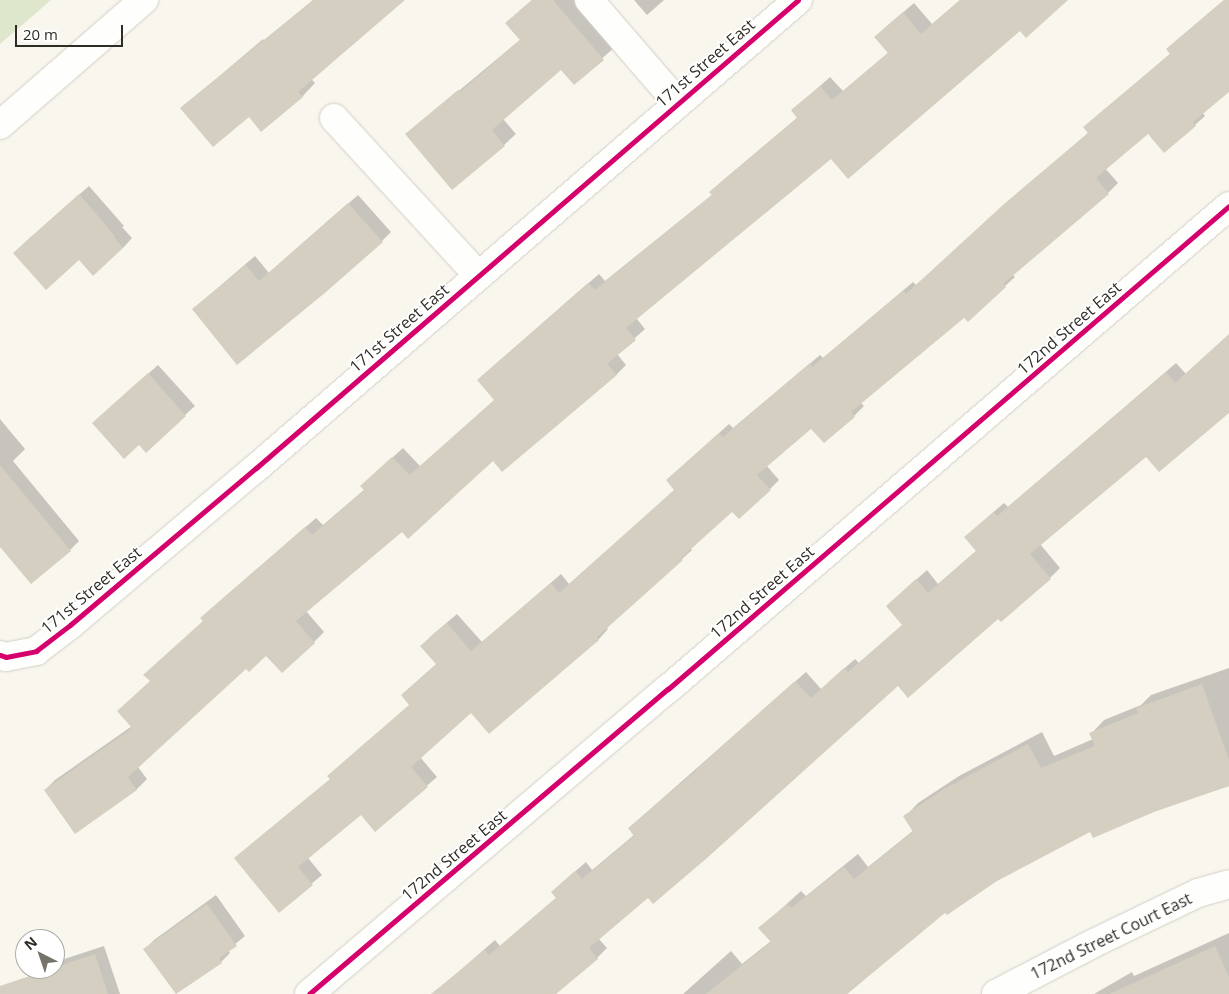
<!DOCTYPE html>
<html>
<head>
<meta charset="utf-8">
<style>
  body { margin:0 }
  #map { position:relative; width:1229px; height:994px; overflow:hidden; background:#f9f6ed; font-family:"Open Sans",sans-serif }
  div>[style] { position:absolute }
  .green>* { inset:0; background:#dee6cb }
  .shadow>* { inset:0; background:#0003 }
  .building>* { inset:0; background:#d4cfc0 }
  .roads { filter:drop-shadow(0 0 1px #d1cfc7) drop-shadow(0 0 1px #d1cfc7) }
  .minor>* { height:28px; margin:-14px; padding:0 14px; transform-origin:14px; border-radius:14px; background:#fefefc }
  .cycleway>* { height:5px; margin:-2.5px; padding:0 2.5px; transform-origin:2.5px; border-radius:2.5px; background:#d6006c }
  span { translate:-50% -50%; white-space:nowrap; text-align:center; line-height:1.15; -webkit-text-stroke:4px #fff; paint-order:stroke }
  .street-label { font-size:16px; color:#2e2c24 }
  .north { position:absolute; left:15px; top:929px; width:50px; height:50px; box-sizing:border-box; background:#fff; border:1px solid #ababa7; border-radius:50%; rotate:319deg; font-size:14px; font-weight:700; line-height:20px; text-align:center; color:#2e2c24 }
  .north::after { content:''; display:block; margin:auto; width:18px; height:22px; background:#75736a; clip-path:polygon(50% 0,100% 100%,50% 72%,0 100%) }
  .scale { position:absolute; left:15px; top:25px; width:108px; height:22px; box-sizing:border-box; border:2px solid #2e2c24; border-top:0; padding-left:6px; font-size:15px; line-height:18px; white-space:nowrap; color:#2e2c24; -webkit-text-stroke:4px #fff; paint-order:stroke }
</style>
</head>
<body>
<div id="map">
  <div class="green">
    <div style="clip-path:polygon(0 0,51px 0,0 44px)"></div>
  </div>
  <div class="shadow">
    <div style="clip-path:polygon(313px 0,402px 0,311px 79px,315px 83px,302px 97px,249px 115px,182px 108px,263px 39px,264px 41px)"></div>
    <div style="clip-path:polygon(532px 0,574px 0,615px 47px,574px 83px,561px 68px,503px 119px,516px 134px,504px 145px,407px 134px,521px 39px,519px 11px)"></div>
    <div style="clip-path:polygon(634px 0,664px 0,647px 15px)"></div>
    <div style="clip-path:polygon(960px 0,1066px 0,831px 157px,636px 318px,645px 329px,617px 354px,626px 365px,616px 375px,493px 459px,402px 530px,306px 611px,324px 632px,314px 642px,282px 672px,266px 654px,246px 667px,138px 767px,147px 779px,137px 789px,75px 833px,45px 790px,55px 780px,132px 726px,151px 681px,204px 621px,202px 618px,212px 608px,316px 518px,323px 525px,365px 489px,372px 476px,403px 448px,420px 466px,496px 399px,489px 370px,599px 274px,605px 281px,713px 194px,711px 192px,721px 182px,798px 117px,792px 111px,830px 77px,843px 91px,889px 52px,886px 27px,914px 3px,932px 24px)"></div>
    <div style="clip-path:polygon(1224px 0,1229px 0,1229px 90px,1202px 112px,1205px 116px,1195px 125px,1148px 133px,1105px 168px,1118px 183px,1108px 193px,1012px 274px,1015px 277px,1005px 286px,964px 316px,861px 403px,864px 406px,854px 416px,812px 427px,766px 465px,779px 480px,770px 489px,732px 510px,690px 548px,692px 550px,682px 559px,606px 627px,608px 629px,599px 639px,489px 732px,471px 712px,420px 757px,437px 777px,375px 830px,361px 814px,308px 858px,322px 875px,279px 911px,331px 778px,410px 705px,437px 663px,422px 646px,431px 636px,457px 614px,482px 642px,561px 574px,569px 584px,676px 489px,677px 471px,729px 424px,733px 428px,820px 355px,823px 358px,913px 282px,916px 285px,1089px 132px,1095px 118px,1171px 53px,1167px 49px,1177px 40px)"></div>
    <div style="clip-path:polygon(89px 186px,124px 226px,122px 227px,132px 238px,123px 248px,79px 258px,23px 244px)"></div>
    <div style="clip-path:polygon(358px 195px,391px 232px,382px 241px,193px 309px,255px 256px,269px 273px)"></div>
    <div style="clip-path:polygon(1229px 335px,1229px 402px,1146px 455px,1040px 544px,1060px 568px,1050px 578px,1001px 621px,998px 617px,898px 684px,598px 938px,607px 948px,597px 958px,546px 994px,433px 994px,495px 940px,500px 946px,557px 897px,563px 882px,586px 862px,592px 870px,634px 835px,639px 819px,806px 672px,821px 689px,855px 659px,859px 663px,904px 624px,898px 596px,927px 570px,938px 584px,977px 550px,966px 537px,976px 527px,1004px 503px,1008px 507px,1176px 363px,1186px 374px)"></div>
    <div style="clip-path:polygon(158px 365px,195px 406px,185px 415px,139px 444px,103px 414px)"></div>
    <div style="clip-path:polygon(0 419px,25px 449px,13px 461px,79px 541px,70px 550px,0 545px)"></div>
    <div style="clip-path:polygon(1229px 668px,1229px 786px,1091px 830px,997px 880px,945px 911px,847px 994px,683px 994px,731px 951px,742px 964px,771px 941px,760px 928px,801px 891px,806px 896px,858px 854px,868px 867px,914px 830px,905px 817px,918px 803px,959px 776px,1042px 732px,1054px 756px,1093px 739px,1091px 734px,1104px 720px,1141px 705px,1151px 695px)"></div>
    <div style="clip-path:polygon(216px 895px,245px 936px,228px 950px,230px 953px,221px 962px,145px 949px,154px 940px)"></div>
    <div style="clip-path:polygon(1229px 933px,1229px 994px,1094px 994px,1132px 972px,1134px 976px)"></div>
    <div style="clip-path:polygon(104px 946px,120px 994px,41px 994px,34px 975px,41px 969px,55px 969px,55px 962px)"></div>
  </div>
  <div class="building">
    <div style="clip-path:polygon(313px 0,405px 0,298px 92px,303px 97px,261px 132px,249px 117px,213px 147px,180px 108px)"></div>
    <div style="clip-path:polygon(532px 0,553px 0,604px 60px,574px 85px,561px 70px,492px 130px,505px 146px,452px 190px,405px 134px,458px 90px,460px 92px,520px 40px,505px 23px)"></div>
    <div style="clip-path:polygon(960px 0,1068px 0,1026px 38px,1020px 31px,848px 179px,831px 159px,626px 328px,636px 340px,607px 364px,617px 375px,502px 472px,493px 461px,408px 539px,402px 532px,296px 621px,315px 643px,282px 673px,266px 656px,249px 672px,246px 669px,128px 777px,137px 790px,75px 834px,44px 790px,132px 728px,117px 711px,150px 681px,143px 675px,203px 621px,200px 618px,305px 527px,312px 535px,364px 490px,360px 486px,392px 457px,410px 475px,494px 400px,477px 380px,588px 283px,595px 290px,712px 195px,709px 192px,797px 118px,791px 110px,820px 86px,832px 100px,888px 53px,874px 37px,903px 12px,921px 34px)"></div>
    <div style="clip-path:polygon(1224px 0,1229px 0,1229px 92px,1193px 122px,1196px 126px,1164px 153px,1148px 134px,1096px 178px,1109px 194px,1003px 284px,1006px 287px,968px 322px,964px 318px,851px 412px,855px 417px,824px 443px,811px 429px,757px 475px,771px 490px,739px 519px,732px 512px,681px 558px,683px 560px,597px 637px,599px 640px,489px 734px,471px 713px,411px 767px,428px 787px,375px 832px,361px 815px,298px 867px,313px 885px,279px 913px,234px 858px,330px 779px,327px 776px,409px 705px,401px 695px,436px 664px,420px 646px,447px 623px,471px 651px,551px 583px,559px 593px,674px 490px,666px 480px,719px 433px,723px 437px,810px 363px,812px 367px,903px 291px,906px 294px,1004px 204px,1088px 133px,1083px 127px,1170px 54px,1166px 49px)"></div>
    <div style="clip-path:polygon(79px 194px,115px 236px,114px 237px,123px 248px,93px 276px,79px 260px,46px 290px,13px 253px)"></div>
    <div style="clip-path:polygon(348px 203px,383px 242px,326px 292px,237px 365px,192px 309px,246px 265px,259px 281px)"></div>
    <div style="clip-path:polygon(1229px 334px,1229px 413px,1159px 472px,1146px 457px,1030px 554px,1051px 579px,1001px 622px,998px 619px,908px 698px,898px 686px,707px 858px,653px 904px,648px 898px,589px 948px,598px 959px,556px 994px,431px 994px,485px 950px,489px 955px,556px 898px,551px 892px,575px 871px,582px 879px,634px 836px,628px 828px,697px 770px,696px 769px,795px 681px,811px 698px,844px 668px,848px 672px,902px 625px,886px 606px,916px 579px,928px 593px,976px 551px,964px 537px,994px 512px,997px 516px,1166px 372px,1175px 383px)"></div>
    <div style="clip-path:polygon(148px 373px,186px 416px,146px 453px,139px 445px,124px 459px,92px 423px)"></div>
    <div style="clip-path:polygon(0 465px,71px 551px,31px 584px,0 547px)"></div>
    <div style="clip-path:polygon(1202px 684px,1229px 760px,1229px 786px,1154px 812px,1093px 838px,1090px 832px,997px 881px,947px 915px,945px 913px,847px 994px,706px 994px,771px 942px,758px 928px,787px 904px,791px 908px,844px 867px,854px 879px,913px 832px,903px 816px,944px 789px,1028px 744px,1041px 768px,1095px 746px,1089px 733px,1138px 713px,1136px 708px)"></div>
    <div style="clip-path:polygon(207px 904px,237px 946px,219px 958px,222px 963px,176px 994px,143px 949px)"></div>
    <div style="clip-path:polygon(1215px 946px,1229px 977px,1229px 994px,1109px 994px)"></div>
    <div style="clip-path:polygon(95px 954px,108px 994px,0 994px,0 986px)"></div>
  </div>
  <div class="roads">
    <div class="minor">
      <div style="left:589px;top:0;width:136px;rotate:49.2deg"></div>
      <div style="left:334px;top:118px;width:214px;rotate:47.5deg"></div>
      <div style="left:0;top:125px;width:191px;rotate:-41deg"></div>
      <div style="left:0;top:655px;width:6px;rotate:18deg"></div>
      <div style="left:6px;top:657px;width:31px;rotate:-11deg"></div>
      <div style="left:36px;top:651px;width:43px;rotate:-37.4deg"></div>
      <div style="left:70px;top:625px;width:243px;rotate:-40.2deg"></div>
      <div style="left:256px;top:468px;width:716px;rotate:-40.81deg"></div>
      <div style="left:309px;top:994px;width:471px;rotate:-40.4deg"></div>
      <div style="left:668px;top:689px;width:740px;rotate:-40.73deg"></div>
      <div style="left:996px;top:994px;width:110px;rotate:-27.5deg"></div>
      <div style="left:1094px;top:943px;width:115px;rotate:-25.7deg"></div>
      <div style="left:1198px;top:893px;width:32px;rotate:-16deg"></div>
    </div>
  </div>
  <div class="cycleway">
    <div style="left:0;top:655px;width:6px;rotate:18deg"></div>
    <div style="left:6px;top:657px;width:31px;rotate:-11deg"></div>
    <div style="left:36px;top:651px;width:43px;rotate:-37.4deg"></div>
    <div style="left:70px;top:625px;width:243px;rotate:-40.2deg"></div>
    <div style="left:256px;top:468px;width:716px;rotate:-40.81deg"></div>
    <div style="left:309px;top:994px;width:471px;rotate:-40.4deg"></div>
    <div style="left:668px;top:689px;width:740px;rotate:-40.73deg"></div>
  </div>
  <div class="street-label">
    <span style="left:705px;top:63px;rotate:-41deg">171st Street East</span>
    <span style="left:399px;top:328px;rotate:-41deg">171st Street East</span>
    <span style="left:1069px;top:328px;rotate:-41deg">172nd Street East</span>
    <span style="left:91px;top:590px;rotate:-40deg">171st Street East</span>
    <span style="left:762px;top:592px;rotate:-41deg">172nd Street East</span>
    <span style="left:454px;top:855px;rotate:-40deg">172nd Street East</span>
    <span style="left:1111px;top:936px;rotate:-26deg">172nd Street Court East</span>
  </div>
  <div class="north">N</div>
  <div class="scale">20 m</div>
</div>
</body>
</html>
